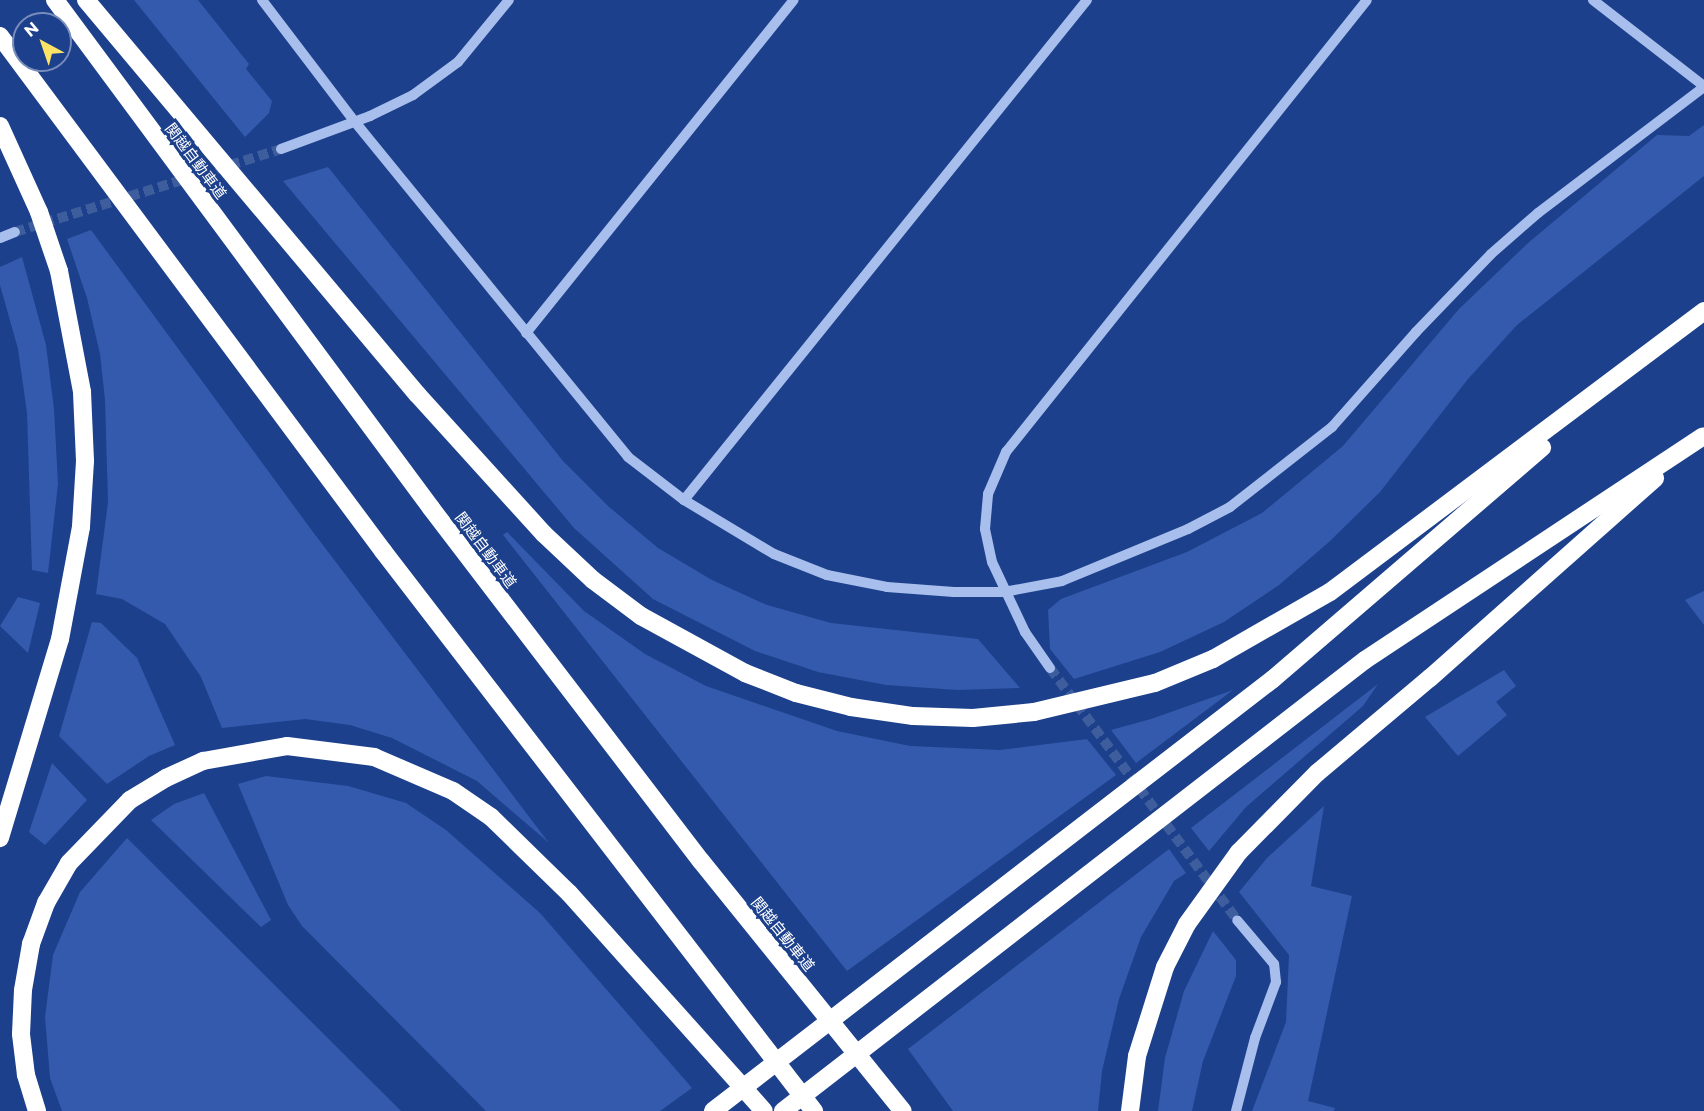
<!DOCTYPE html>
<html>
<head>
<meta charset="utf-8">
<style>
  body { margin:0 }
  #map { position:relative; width:1704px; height:1111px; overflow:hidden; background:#1c408c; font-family:Montserrat,"Noto Sans JP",sans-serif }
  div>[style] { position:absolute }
  .green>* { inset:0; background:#335aac }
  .minor-tunnel>* { height:10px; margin-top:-5px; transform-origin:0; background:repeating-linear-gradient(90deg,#3e5d9d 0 10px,transparent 0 15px) }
  .minor>* { height:10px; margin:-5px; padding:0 5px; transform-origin:5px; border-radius:5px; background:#a8bfed }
  .highway>* { height:18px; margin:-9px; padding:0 9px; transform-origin:9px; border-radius:9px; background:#fff }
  span { translate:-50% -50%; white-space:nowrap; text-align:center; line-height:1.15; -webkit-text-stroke:6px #1c408c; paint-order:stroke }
  .street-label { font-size:15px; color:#fff }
  .north { position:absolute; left:12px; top:12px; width:60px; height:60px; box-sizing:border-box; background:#1c408c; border:2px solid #778cba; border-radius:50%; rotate:320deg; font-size:16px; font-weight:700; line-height:24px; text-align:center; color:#fff }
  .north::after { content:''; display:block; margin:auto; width:21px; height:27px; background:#fde466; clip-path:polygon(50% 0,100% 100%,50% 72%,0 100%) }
</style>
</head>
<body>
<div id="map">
  <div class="green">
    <div style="clip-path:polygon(134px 0,198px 0,249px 64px,246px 69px,272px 101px,269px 113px,245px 137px)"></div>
    <div style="clip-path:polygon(1704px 125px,1704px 176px,1517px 325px,1468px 379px,1380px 492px,1329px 542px,1279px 585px,1224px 622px,1160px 652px,1074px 679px,1050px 649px,1048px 610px,1061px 599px,1187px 552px,1262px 513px,1343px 446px,1459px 309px,1528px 243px,1657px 135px,1689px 136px)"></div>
    <div style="clip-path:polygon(328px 167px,563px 461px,608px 506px,658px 548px,712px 580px,767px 605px,831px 623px,978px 639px,1020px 688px,957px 690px,886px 685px,818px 672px,755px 651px,653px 599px,574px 528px,283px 181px)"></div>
    <div style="clip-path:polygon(91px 230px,313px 532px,549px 843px,477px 781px,392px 738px,350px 725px,305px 719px,222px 728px,201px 677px,165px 624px,122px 599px,96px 594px,108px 502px,105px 400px,100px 354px,87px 298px,67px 239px)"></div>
    <div style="clip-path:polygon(22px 257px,46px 345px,54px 409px,58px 484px,48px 573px,32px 570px,27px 413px,18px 349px,0 285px,0 267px)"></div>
    <div style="clip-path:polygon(507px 532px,584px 611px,645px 654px,706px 686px,837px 731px,910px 746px,1000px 750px,1087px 739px,1116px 775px,847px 971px,503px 535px)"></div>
    <div style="clip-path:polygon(1704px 591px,1704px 625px,1685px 600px)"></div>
    <div style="clip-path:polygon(18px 597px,40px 603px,28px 653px,0 626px)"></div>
    <div style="clip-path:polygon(92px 622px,101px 623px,137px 658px,175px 745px,149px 756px,107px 784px,59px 736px)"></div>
    <div style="clip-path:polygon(1504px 670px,1516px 686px,1496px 702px,1507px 715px,1458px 756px,1425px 717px)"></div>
    <div style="clip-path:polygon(1378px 684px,1363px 706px,1246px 807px,1209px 851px,1191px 828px)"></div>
    <div style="clip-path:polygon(1233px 690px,1136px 763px,1111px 730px,1151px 719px)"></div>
    <div style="clip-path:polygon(52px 763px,87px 800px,45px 845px,29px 832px)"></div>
    <div style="clip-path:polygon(266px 776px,348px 786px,406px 803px,446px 830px,540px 913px,692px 1088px,660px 1111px,486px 1111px,302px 926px,288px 905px,238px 784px)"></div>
    <div style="clip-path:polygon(204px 793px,271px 920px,261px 927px,151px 820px,174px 804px)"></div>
    <div style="clip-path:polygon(1324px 806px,1311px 886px,1352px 896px,1308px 1101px,1335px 1108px,1334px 1111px,1252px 1111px,1286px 1022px,1289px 955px,1239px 892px,1267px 858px)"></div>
    <div style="clip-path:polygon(127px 838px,401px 1111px,62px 1111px,50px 1078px,45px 1017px,53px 955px,80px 892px)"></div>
    <div style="clip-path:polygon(1169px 849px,1186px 873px,1174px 881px,1141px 937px,1119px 999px,1102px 1071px,1098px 1111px,953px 1111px,908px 1049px)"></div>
    <div style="clip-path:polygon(1213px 931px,1236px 960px,1236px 976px,1203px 1061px,1192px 1111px,1158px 1111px,1165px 1058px,1184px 991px)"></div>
  </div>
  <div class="minor-tunnel">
    <div style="left:15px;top:232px;width:279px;rotate:-17.3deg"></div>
    <div style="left:1050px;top:668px;width:314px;rotate:53.4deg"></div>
  </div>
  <div class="minor">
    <div style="left:262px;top:0;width:153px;rotate:52.7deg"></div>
    <div style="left:355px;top:122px;width:432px;rotate:50.8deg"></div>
    <div style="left:628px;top:457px;width:71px;rotate:37.5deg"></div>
    <div style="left:684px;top:500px;width:105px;rotate:31deg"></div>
    <div style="left:774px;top:554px;width:57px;rotate:21.6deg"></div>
    <div style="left:827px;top:575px;width:61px;rotate:11.3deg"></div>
    <div style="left:887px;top:587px;width:67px;rotate:4.3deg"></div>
    <div style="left:954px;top:592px;width:50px"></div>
    <div style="left:1004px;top:592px;width:59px;rotate:-10.7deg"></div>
    <div style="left:1062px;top:581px;width:136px;rotate:-22.4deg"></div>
    <div style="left:1188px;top:529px;width:47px;rotate:-27.6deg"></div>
    <div style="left:1230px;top:507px;width:130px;rotate:-38.1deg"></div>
    <div style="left:1332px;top:427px;width:127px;rotate:-48.5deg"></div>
    <div style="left:1416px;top:332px;width:108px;rotate:-46.1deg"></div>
    <div style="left:1491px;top:254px;width:62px;rotate:-41.1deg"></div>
    <div style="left:1538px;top:213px;width:208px;rotate:-37.2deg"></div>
    <div style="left:1593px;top:0;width:140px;rotate:37.8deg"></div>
    <div style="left:281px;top:149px;width:95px;rotate:-20.3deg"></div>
    <div style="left:370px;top:116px;width:48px;rotate:-26deg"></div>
    <div style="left:413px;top:95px;width:56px;rotate:-36.3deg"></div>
    <div style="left:458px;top:62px;width:80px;rotate:-50.6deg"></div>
    <div style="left:0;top:238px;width:16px;rotate:-22deg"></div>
    <div style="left:526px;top:333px;width:427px;rotate:-51.2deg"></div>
    <div style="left:684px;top:500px;width:642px;rotate:-51.13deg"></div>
    <div style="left:1050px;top:668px;width:44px;rotate:-124.8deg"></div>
    <div style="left:1025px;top:632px;width:77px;rotate:-115.2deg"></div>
    <div style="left:992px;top:562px;width:34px;rotate:-102deg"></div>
    <div style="left:985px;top:529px;width:35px;rotate:-85deg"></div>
    <div style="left:988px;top:494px;width:46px;rotate:-66.8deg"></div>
    <div style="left:1006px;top:452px;width:578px;rotate:-51.39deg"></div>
    <div style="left:1236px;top:1111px;width:75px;rotate:-75.4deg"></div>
    <div style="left:1255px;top:1038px;width:60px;rotate:-69.4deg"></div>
    <div style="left:1276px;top:982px;width:18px;rotate:-96deg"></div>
    <div style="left:1274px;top:964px;width:57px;rotate:-130.1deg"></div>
  </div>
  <div class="highway">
    <div style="left:55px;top:0;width:632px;rotate:53.49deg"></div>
    <div style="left:431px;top:508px;width:444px;rotate:52.6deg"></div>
    <div style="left:701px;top:861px;width:321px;rotate:51.1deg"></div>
    <div style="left:86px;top:0;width:515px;rotate:49.97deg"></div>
    <div style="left:417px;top:394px;width:189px;rotate:47.8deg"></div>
    <div style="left:544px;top:534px;width:67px;rotate:43.2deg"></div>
    <div style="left:593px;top:580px;width:60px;rotate:36.9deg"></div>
    <div style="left:641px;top:616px;width:119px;rotate:28.7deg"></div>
    <div style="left:745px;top:673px;width:55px;rotate:21.4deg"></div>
    <div style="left:796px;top:693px;width:57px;rotate:14.3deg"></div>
    <div style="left:851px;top:707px;width:63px;rotate:8.3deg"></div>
    <div style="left:913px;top:716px;width:60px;rotate:1.9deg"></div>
    <div style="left:973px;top:718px;width:61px;rotate:-5.6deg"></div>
    <div style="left:1034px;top:712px;width:124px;rotate:-13.5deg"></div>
    <div style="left:1155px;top:683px;width:63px;rotate:-22.5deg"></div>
    <div style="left:1213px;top:659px;width:135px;rotate:-29.8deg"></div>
    <div style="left:1330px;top:592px;width:468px;rotate:-36.9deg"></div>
    <div style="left:0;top:36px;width:642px;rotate:53.36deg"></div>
    <div style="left:383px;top:551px;width:707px;rotate:52.42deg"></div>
    <div style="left:0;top:126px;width:94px;rotate:65.6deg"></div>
    <div style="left:39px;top:212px;width:62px;rotate:71.3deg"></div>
    <div style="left:59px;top:271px;width:123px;rotate:79.2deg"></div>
    <div style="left:82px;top:392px;width:69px;rotate:87.5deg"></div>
    <div style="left:85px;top:461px;width:66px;rotate:93.5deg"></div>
    <div style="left:81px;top:527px;width:114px;rotate:100.6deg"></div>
    <div style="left:60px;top:639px;width:208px;rotate:106.8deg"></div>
    <div style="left:37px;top:1111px;width:38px;rotate:-107deg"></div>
    <div style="left:26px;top:1075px;width:41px;rotate:-97deg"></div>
    <div style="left:21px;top:1034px;width:44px;rotate:-87.4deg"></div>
    <div style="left:23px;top:990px;width:47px;rotate:-80.1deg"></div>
    <div style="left:31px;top:944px;width:44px;rotate:-69.9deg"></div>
    <div style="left:46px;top:903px;width:46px;rotate:-60.1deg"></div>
    <div style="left:69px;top:863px;width:88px;rotate:-45.9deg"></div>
    <div style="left:130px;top:800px;width:42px;rotate:-31.4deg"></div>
    <div style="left:166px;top:778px;width:41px;rotate:-24.7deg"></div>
    <div style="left:203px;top:761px;width:85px;rotate:-10.1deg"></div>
    <div style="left:287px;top:746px;width:88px;rotate:7.2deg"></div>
    <div style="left:374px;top:757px;width:86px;rotate:23.3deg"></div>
    <div style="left:453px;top:791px;width:46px;rotate:34.4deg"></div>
    <div style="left:491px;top:817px;width:109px;rotate:44.3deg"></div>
    <div style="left:569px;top:893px;width:292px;rotate:48.2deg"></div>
    <div style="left:713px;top:1111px;width:707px;rotate:-37.65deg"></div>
    <div style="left:1273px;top:679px;width:355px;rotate:-40.7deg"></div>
    <div style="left:783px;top:1111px;width:736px;rotate:-37.77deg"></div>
    <div style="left:1365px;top:660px;width:405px;rotate:-33.5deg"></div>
    <div style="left:1130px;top:1111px;width:55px;rotate:-82.7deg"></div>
    <div style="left:1137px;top:1056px;width:93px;rotate:-72.5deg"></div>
    <div style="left:1165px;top:967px;width:48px;rotate:-62.9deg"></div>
    <div style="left:1187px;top:924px;width:89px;rotate:-54.2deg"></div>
    <div style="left:1239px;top:852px;width:111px;rotate:-45.4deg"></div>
    <div style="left:1317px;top:773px;width:148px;rotate:-40.1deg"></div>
    <div style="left:1430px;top:678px;width:301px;rotate:-41.6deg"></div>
  </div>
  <div class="street-label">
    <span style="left:196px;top:161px;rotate:53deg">関越自動車道</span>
    <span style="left:486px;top:550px;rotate:53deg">関越自動車道</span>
    <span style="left:783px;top:934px;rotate:51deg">関越自動車道</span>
  </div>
  <div class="north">N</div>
</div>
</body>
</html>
